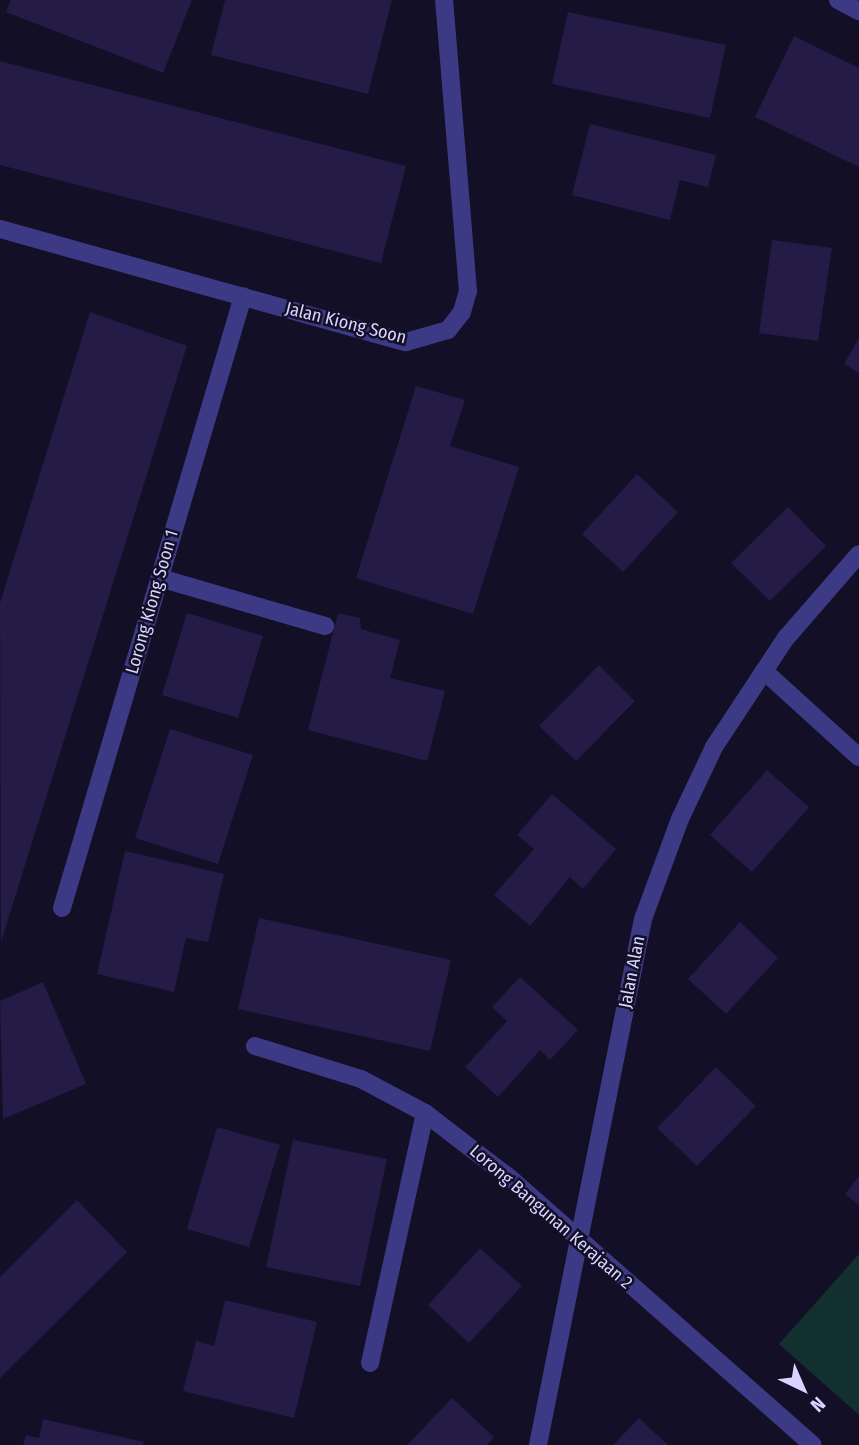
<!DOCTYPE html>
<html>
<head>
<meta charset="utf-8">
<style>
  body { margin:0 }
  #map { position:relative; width:859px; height:1445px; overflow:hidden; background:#130f26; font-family:"Fira Sans Condensed",sans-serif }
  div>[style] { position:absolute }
  .green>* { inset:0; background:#12302f }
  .building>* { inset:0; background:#241b47 }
  .minor>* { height:18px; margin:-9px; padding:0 9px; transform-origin:9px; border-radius:9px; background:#3d3a85 }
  span { translate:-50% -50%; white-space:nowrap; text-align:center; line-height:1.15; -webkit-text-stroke:5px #130f26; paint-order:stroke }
  .street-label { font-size:18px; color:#d9d4ff }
  .north { position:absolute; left:768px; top:1354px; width:70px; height:70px; -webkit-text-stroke:5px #130f26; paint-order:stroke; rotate:136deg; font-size:19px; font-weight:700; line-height:28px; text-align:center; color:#d9d4ff }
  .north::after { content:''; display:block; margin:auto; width:24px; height:32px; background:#d9d4ff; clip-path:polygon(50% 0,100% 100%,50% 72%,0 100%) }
</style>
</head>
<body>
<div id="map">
  <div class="green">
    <div style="clip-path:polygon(859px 1254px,859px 1415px,779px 1344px)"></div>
  </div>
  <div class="building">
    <div style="clip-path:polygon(11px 0,192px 0,163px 73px,6px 12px)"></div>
    <div style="clip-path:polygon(225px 0,392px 0,368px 94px,211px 55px)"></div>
    <div style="clip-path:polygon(568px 12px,726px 45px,710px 118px,552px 84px)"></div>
    <div style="clip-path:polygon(794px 36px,859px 68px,859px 167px,755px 117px)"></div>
    <div style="clip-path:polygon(0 61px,406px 166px,381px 263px,0 165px)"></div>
    <div style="clip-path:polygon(590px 124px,716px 155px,708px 187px,680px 180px,670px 220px,572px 195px)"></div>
    <div style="clip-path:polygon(772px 240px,832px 248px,818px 341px,759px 333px)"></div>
    <div style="clip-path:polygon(90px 312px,187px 346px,1px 942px,0 603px)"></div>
    <div style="clip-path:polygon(859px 338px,859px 373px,844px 364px)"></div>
    <div style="clip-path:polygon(416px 386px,465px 400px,450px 446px,519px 467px,473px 614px,356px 578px)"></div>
    <div style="clip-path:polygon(637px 474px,678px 512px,623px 572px,582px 534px)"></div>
    <div style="clip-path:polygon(788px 507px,826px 546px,770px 601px,731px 563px)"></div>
    <div style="clip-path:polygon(187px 613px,263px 636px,238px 718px,162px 695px)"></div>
    <div style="clip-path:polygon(338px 613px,360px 618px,361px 629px,400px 640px,390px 678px,445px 691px,427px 761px,308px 730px)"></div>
    <div style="clip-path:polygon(599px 665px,635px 701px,576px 761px,539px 726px)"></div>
    <div style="clip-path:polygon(170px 729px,253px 755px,218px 864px,135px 838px)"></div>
    <div style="clip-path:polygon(767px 770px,809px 807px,752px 872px,710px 835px)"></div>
    <div style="clip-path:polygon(552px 794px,616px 849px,583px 889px,570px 877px,530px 926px,494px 895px,534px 849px,517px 835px)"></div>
    <div style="clip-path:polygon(125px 851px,224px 874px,208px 942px,186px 938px,174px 992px,97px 974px)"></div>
    <div style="clip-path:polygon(259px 918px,451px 960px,430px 1051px,238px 1009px)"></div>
    <div style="clip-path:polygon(740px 922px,778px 958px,726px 1014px,688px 979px)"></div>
    <div style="clip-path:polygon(520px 977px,578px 1030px,550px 1060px,540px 1050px,498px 1097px,465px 1067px,507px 1021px,492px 1007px)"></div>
    <div style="clip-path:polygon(43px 982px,86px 1084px,3px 1119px,0 1001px)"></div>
    <div style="clip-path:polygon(716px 1067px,756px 1106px,697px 1166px,657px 1128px)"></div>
    <div style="clip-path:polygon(217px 1127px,280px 1145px,249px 1247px,187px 1229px)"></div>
    <div style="clip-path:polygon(293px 1140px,387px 1159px,360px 1286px,266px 1267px)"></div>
    <div style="clip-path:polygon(859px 1176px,859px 1205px,845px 1194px)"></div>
    <div style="clip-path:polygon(77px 1200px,127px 1252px,0 1378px,0 1277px)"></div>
    <div style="clip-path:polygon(480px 1248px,522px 1286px,469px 1343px,428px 1305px)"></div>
    <div style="clip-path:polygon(225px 1300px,317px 1322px,294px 1418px,183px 1391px,196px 1341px,214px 1346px)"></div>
    <div style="clip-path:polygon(452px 1398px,494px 1437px,487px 1445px,407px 1445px)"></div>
    <div style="clip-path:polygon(639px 1418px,668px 1445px,613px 1445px)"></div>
    <div style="clip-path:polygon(43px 1419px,144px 1442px,143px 1445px,23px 1445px,26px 1435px,39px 1438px)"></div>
  </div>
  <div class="minor">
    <div style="left:838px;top:0;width:24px;rotate:28deg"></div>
    <div style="left:0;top:229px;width:421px;rotate:15.6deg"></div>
    <div style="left:406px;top:342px;width:44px;rotate:-15.9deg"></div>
    <div style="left:448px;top:330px;width:23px;rotate:-52deg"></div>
    <div style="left:462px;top:312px;width:22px;rotate:-74deg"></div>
    <div style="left:468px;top:291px;width:292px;rotate:-94.7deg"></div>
    <div style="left:160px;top:578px;width:172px;rotate:16.2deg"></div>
    <div style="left:764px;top:671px;width:128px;rotate:42.2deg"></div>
    <div style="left:62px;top:908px;width:638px;rotate:-73.52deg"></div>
    <div style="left:255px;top:1046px;width:111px;rotate:17.3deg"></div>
    <div style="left:361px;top:1079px;width:72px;rotate:28deg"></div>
    <div style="left:425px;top:1113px;width:108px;rotate:37.5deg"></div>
    <div style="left:511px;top:1179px;width:402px;rotate:41.4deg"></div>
    <div style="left:370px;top:1363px;width:256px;rotate:-77.6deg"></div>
    <div style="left:538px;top:1445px;width:536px;rotate:-78.71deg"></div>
    <div style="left:643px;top:919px;width:107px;rotate:-69.7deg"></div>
    <div style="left:680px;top:819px;width:80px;rotate:-64.7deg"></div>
    <div style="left:714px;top:747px;width:131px;rotate:-56.6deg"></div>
    <div style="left:786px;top:638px;width:111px;rotate:-49deg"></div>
  </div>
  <div class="street-label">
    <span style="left:346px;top:323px;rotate:14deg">Jalan Kiong Soon</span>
    <span style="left:152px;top:602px;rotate:-74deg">Lorong Kiong Soon 1</span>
    <span style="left:632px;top:972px;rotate:-79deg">Jalan Alan</span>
    <span style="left:551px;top:1217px;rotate:41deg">Lorong Bangunan Kerajaan 2</span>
  </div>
  <div class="north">N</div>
</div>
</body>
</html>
